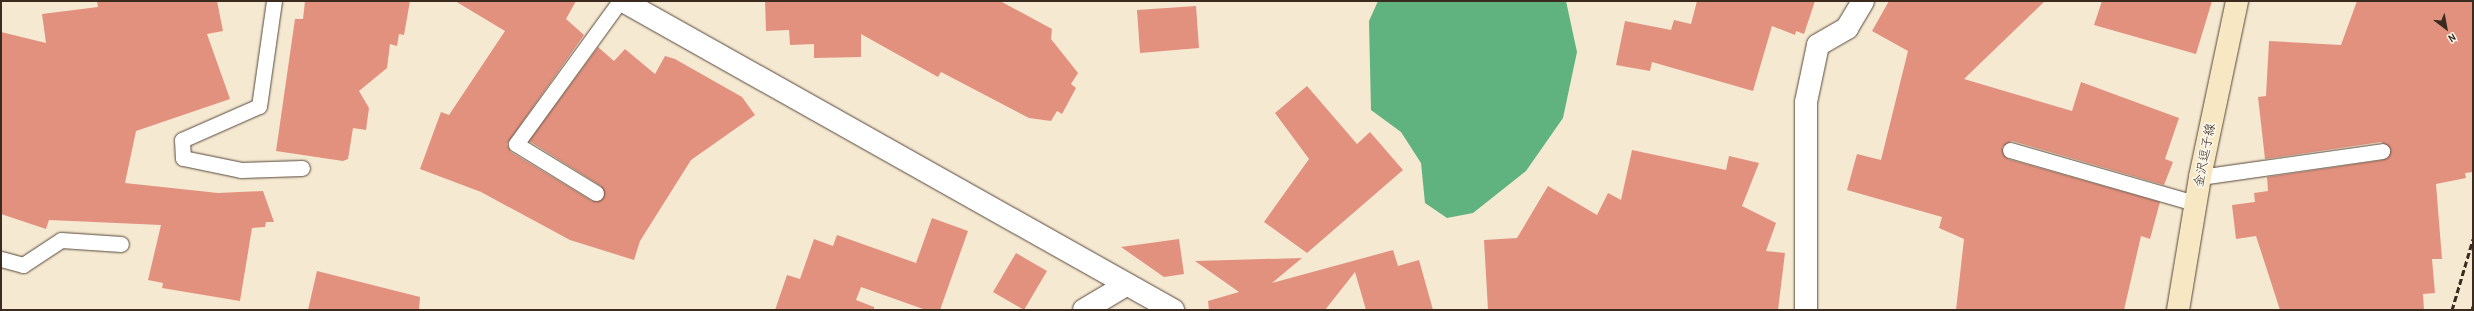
<!DOCTYPE html>
<html>
<head>
<meta charset="utf-8">
<style>
  body { margin:0 }
  #map { position:relative; width:2474px; height:311px; overflow:hidden; background:#f5e9d2; font-family:"Patrick Hand","Klee One",sans-serif }
  div>[style] { position:absolute }
  .forest>* { inset:0; background:#60b27f }
  .building>* { inset:0; background:#e3917f }
  .roads { filter:drop-shadow(0 0 1px #574739) drop-shadow(0 0 1px #574739) }
  .service>* { height:15px; margin:-7.5px; padding:0 7.5px; transform-origin:7.5px; border-radius:7.5px; background:#fff }
  .minor>* { height:22px; margin:-11px; padding:0 11px; transform-origin:11px; border-radius:11px; background:#fff }
  .tertiary>* { height:22px; margin:-11px; padding:0 11px; transform-origin:11px; border-radius:11px; background:#fff }
  .secondary>* { height:22px; margin:-11px; padding:0 11px; transform-origin:11px; border-radius:11px; background:#f7e8c3 }
  .rail>* { height:3px; margin-top:-1.5px; transform-origin:0; background:repeating-linear-gradient(90deg,#3b2a1e 0 6px,transparent 0 9px) }
  span { translate:-50% -50%; white-space:nowrap; text-align:center; line-height:1.15; -webkit-text-stroke:3.5px #fbf7ec; paint-order:stroke }
  .street-label { font-size:13px; color:#3b2a1e }
  .frame { position:absolute; inset:0; border:2px solid #3b2a1e; pointer-events:none }
  .north { position:absolute; left:2426px; top:8px; width:40px; height:40px; -webkit-text-stroke:3px #fbf7ec; paint-order:stroke; rotate:148deg; font-size:11px; font-weight:700; line-height:16px; text-align:center; color:#3b2a1e }
  .north::after { content:''; display:block; margin:auto; width:14px; height:18px; background:#3b2a1e; clip-path:polygon(50% 0,100% 100%,50% 72%,0 100%) }
</style>
</head>
<body>
<div id="map">
  <div class="forest">
    <div style="clip-path:polygon(1378px 1px,1566px 1px,1577px 52px,1563px 118px,1526px 171px,1473px 213px,1447px 218px,1425px 203px,1421px 163px,1401px 132px,1371px 110px,1369px 21px)"></div>
  </div>
  <div class="building">
    <div style="clip-path:polygon(97px 1px,217px 1px,223px 31px,207px 34px,230px 99px,136px 131px,125px 183px,218px 193px,263px 191px,274px 222px,266px 222px,265px 227px,252px 228px,240px 301px,162px 288px,163px 283px,148px 280px,161px 225px,49px 220px,46px 229px,1px 214px,1px 32px,46px 43px,42px 14px,98px 7px)"></div>
    <div style="clip-path:polygon(305px 1px,410px 1px,404px 35px,399px 34px,397px 46px,390px 44px,387px 68px,359px 91px,369px 108px,366px 130px,353px 128px,348px 159px,343px 161px,276px 151px,295px 19px,303px 19px)"></div>
    <div style="clip-path:polygon(455px 1px,576px 1px,566px 19px,584px 35px,507px 144px,511px 152px,592px 201px,603px 198px,601px 186px,529px 141px,598px 47px,614px 61px,625px 49px,655px 74px,665px 56px,675px 59px,742px 97px,755px 115px,691px 160px,640px 241px,634px 260px,570px 240px,481px 192px,420px 169px,441px 112px,449px 115px,505px 31px)"></div>
    <div style="clip-path:polygon(765px 1px,1000px 1px,1052px 29px,1051px 39px,1078px 73px,1071px 84px,1076px 88px,1062px 114px,1057px 111px,1051px 121px,1029px 118px,941px 72px,938px 77px,861px 34px,861px 57px,814px 58px,814px 44px,790px 45px,789px 30px,766px 31px)"></div>
    <div style="clip-path:polygon(1697px 1px,1815px 1px,1804px 34px,1796px 31px,1795px 35px,1772px 26px,1753px 91px,1652px 62px,1650px 71px,1616px 65px,1625px 21px,1671px 30px,1674px 20px,1691px 24px)"></div>
    <div style="clip-path:polygon(1889px 1px,2045px 1px,1964px 79px,2072px 111px,2081px 82px,2179px 118px,2165px 159px,2173px 162px,2164px 185px,2012px 141px,2002px 147px,2008px 159px,2160px 202px,2150px 239px,2141px 236px,2124px 310px,1956px 310px,1964px 239px,1939px 228px,1942px 217px,1847px 190px,1857px 154px,1881px 160px,1908px 51px,1872px 31px)"></div>
    <div style="clip-path:polygon(2102px 1px,2212px 1px,2196px 54px,2094px 25px)"></div>
    <div style="clip-path:polygon(2357px 1px,2473px 1px,2473px 172px,2465px 173px,2466px 178px,2436px 184px,2442px 259px,2432px 259px,2435px 293px,2423px 294px,2424px 310px,2280px 310px,2256px 236px,2236px 239px,2232px 205px,2255px 202px,2254px 193px,2268px 191px,2267px 177px,2383px 160px,2391px 150px,2381px 142px,2265px 159px,2258px 97px,2266px 96px,2269px 41px,2341px 45px)"></div>
    <div style="clip-path:polygon(1196px 6px,1199px 48px,1140px 53px,1137px 10px)"></div>
    <div style="clip-path:polygon(1307px 86px,1357px 144px,1370px 132px,1403px 170px,1307px 253px,1264px 222px,1309px 159px,1275px 113px)"></div>
    <div style="clip-path:polygon(1632px 150px,1726px 170px,1729px 156px,1759px 163px,1742px 206px,1776px 223px,1766px 251px,1785px 253px,1778px 310px,1488px 310px,1484px 240px,1517px 238px,1548px 186px,1597px 215px,1608px 193px,1621px 200px)"></div>
    <div style="clip-path:polygon(932px 218px,968px 231px,940px 310px,926px 310px,861px 287px,856px 300px,874px 307px,874px 310px,775px 310px,787px 275px,800px 279px,814px 239px,833px 246px,837px 235px,916px 263px)"></div>
    <div style="clip-path:polygon(1179px 239px,1184px 274px,1164px 277px,1121px 247px)"></div>
    <div style="clip-path:polygon(1393px 250px,1398px 266px,1419px 260px,1433px 310px,1366px 310px,1355px 272px,1325px 310px,1209px 310px,1208px 301px,1239px 292px,1195px 261px,1302px 258px,1272px 283px)"></div>
    <div style="clip-path:polygon(1016px 253px,1047px 271px,1024px 310px,993px 292px)"></div>
    <div style="clip-path:polygon(317px 271px,420px 297px,419px 310px,308px 310px)"></div>
  </div>
  <div class="roads">
    <div class="service">
      <div style="left:274px;top:1px;width:106px;rotate:98.1deg"></div>
      <div style="left:259px;top:106px;width:84px;rotate:156.2deg"></div>
      <div style="left:182px;top:140px;width:18px;rotate:87deg"></div>
      <div style="left:183px;top:158px;width:59px;rotate:11.7deg"></div>
      <div style="left:241px;top:170px;width:61px;rotate:-1.9deg"></div>
      <div style="left:2010px;top:150px;width:192px;rotate:16deg"></div>
      <div style="left:2200px;top:177px;width:184px;rotate:-8.1deg"></div>
      <div style="left:596px;top:193px;width:94px;rotate:-148.5deg"></div>
      <div style="left:516px;top:144px;width:177px;rotate:-54deg"></div>
      <div style="left:1px;top:259px;width:23px;rotate:15deg"></div>
      <div style="left:23px;top:265px;width:45px;rotate:-33.3deg"></div>
      <div style="left:61px;top:240px;width:60px;rotate:3.8deg"></div>
    </div>
    <div class="minor">
      <div style="left:1806px;top:310px;width:208px;rotate:-90deg"></div>
      <div style="left:1806px;top:102px;width:58px;rotate:-78.1deg"></div>
      <div style="left:1818px;top:45px;width:34px;rotate:-30deg"></div>
      <div style="left:1847px;top:28px;width:31px;rotate:-59deg"></div>
    </div>
    <div class="tertiary">
      <div style="left:623px;top:1px;width:631px;rotate:29.33deg"></div>
      <div style="left:1084px;top:310px;width:49px;rotate:-30.8deg"></div>
    </div>
    <div class="secondary">
      <div style="left:2178px;top:310px;width:135px;rotate:-80.6deg"></div>
      <div style="left:2200px;top:177px;width:180px;rotate:-78.1deg"></div>
    </div>
  </div>
  <div class="rail">
    <div style="left:2452px;top:310px;width:74px;rotate:-73.5deg"></div>
    <div style="left:2472px;top:310px;width:4px;rotate:-76deg"></div>
  </div>
  <div class="street-label">
    <span style="left:2204px;top:155px;rotate:-79deg">金沢逗子線</span>
  </div>
  <div class="frame"></div>
  <div class="north">N</div>
</div>
</body>
</html>
